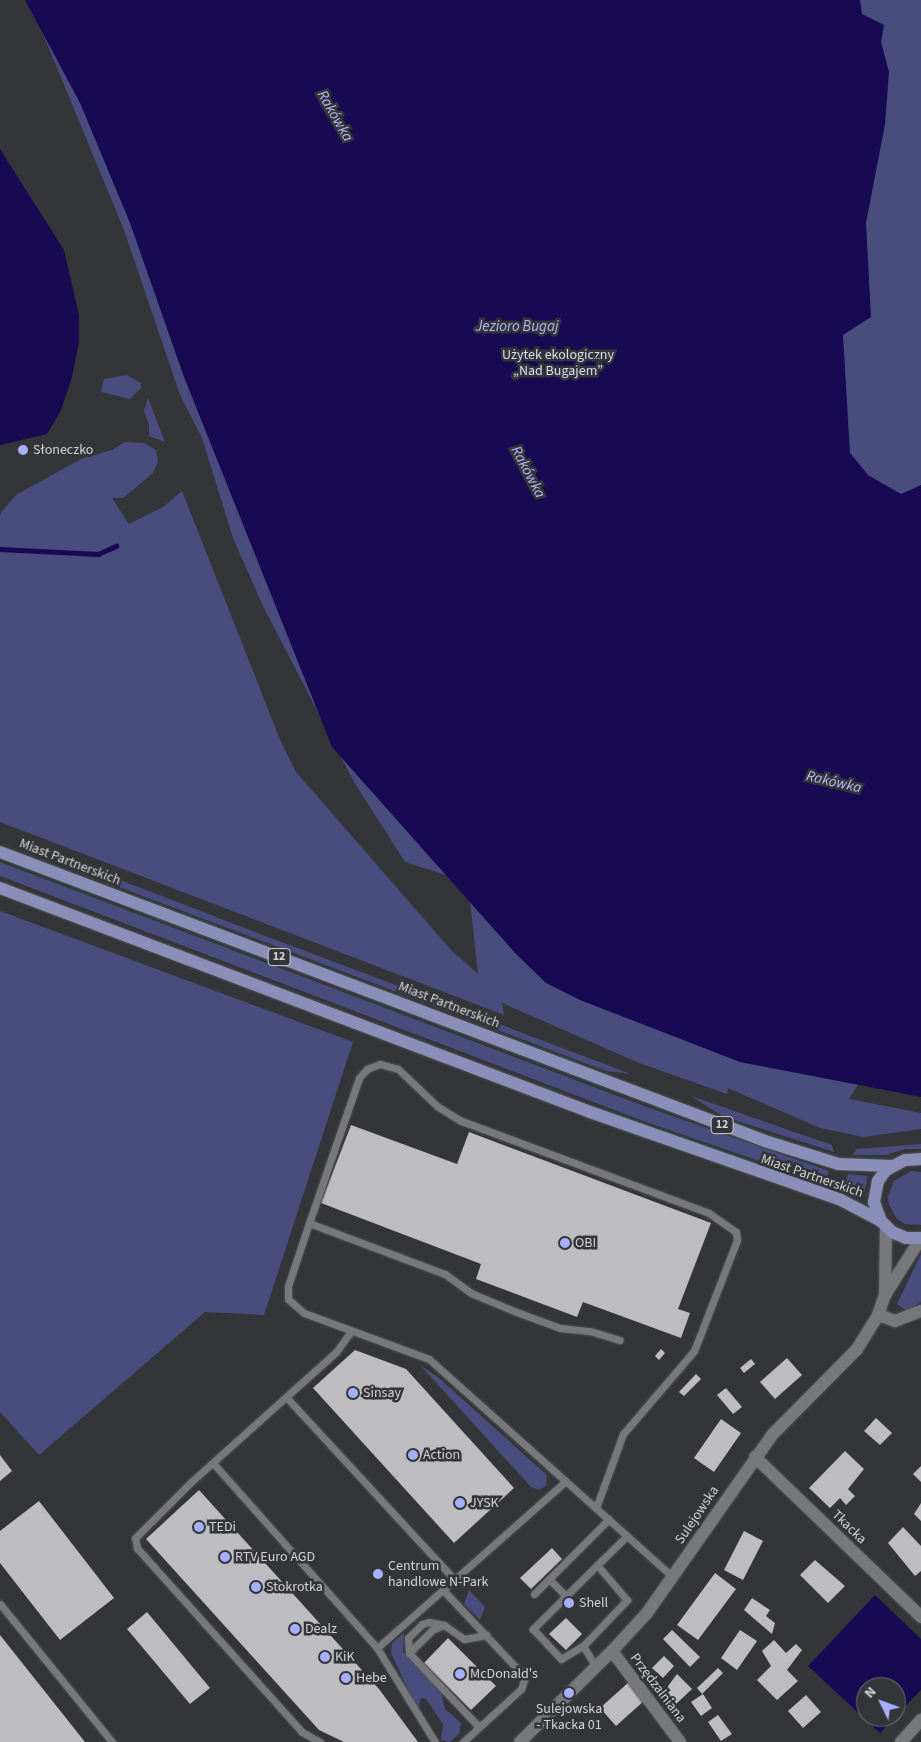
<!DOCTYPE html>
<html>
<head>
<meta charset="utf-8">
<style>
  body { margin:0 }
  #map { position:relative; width:921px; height:1742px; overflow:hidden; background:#343538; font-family:"Source Sans 3",sans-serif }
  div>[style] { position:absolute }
  .green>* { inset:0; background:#494d7d }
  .water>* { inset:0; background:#170a53 }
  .stream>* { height:4.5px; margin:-2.25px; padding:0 2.25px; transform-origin:2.25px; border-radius:2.25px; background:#170a53 }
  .building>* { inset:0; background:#bdbdc1 }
  .roads { filter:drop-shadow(0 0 1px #535355) drop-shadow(0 0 1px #535355) }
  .lane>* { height:7px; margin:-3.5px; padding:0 3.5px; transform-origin:3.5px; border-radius:3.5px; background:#77787b }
  .street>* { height:12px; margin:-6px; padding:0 6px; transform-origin:6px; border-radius:6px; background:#77787b }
  .secondary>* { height:12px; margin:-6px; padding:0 6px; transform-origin:6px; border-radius:6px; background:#77787b }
  .primary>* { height:12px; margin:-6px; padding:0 6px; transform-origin:6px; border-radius:6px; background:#8a8fba }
  .dots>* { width:14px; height:14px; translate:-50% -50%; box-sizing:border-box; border:2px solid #343538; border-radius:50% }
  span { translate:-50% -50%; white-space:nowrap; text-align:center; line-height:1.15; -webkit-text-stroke:5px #343538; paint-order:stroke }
  .shield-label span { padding:1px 4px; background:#343538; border:1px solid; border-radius:4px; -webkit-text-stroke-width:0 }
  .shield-label { font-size:12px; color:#d2d2d4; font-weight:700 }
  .park-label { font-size:14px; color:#d9dcf2 }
  .poi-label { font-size:14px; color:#d2d2d4 }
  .left { translate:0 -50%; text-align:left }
  .street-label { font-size:14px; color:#d2d2d4 }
  .water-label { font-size:15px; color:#b3bafa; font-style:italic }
  .north { position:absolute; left:856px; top:1677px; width:50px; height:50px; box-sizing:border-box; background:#343538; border:1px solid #737476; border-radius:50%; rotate:312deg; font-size:14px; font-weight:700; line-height:20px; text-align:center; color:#d2d2d4 }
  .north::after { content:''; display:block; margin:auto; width:18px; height:22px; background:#a8b0fc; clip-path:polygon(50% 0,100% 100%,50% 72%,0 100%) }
</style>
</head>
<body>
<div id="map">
  <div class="green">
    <div style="clip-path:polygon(29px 0,921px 0,921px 1052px,882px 1046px,849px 1099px,921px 1113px,921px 1129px,863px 1137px,820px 1128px,728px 1088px,727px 1094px,639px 1063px,502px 1003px,504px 1015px,0 822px,0 514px,16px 495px,81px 459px,112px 450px,125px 442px,144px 443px,156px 450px,158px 461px,153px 473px,123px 498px,112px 498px,129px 524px,163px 507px,182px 491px,281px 742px,296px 772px,452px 951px,478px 974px,468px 882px,405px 862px,354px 782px,262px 604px,233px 538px,202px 438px,180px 395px,124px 230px)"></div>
    <div style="clip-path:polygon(127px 375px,141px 383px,141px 388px,130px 399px,101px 392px,104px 379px)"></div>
    <div style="clip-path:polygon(148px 398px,165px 442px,149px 436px,149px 425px,144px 411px)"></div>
    <div style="clip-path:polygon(66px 859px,255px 932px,631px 1074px,606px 1071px,87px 875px,63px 865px)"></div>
    <div style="clip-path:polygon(0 862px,644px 1106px,829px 1171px,825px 1184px,646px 1122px,0 876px)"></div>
    <div style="clip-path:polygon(0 911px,353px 1042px,264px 1315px,205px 1312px,39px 1455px,0 1412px)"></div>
    <div style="clip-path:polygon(691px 1096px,832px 1145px,834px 1152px,722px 1116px)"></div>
    <div style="clip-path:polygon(921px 1144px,921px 1149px,905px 1149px,886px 1155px,852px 1155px,857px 1149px)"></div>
    <div style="clip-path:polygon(911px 1171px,921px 1172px,921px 1225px,905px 1224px,897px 1219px,889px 1205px,888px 1196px,894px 1181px)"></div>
    <div style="clip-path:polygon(848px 1174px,868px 1176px,863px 1198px,843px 1190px)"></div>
    <div style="clip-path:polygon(921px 1254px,921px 1302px,907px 1311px,897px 1304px)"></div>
    <div style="clip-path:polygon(420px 1365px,439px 1378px,547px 1475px,546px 1486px,539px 1490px,531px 1487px)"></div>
    <div style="clip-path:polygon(469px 1590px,485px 1607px,480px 1620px,464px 1604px)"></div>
    <div style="clip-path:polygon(404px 1633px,403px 1652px,441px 1692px,445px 1709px,461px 1723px,459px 1734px,450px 1742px,441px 1740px,443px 1724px,426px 1699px,421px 1698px,418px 1708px,415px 1705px,391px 1653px,392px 1643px)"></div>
  </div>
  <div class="water">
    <div style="clip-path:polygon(25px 0,860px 0,862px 14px,884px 25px,881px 42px,889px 72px,885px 124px,866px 223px,871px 317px,843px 335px,850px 453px,868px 475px,901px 494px,921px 485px,921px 1097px,740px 1062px,580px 1000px,546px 983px,515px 953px,332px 747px,184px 377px,130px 223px,80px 103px)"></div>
    <div style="clip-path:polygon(0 149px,64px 250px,79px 315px,79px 342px,72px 377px,61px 410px,47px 434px,0 445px)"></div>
    <div style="clip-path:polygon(875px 1595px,921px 1639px,921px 1690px,896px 1716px,896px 1687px,866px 1687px,866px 1717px,895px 1717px,880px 1733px,808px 1666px)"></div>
  </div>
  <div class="stream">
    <div style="left:0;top:549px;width:98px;rotate:2.9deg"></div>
    <div style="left:98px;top:554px;width:20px;rotate:-24deg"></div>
  </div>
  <div class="building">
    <div style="clip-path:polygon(351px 1125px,457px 1164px,469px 1132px,711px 1223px,678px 1309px,690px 1313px,681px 1338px,583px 1302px,577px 1317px,476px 1279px,481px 1264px,321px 1203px)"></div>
    <div style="clip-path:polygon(661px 1349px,665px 1353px,659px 1360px,655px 1356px)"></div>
    <div style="clip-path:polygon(355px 1350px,406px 1369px,514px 1488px,454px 1543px,313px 1388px)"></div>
    <div style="clip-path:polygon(787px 1358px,802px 1375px,775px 1399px,760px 1382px)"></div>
    <div style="clip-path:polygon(751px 1359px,755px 1364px,744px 1373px,740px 1368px)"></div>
    <div style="clip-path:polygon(696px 1374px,701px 1379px,684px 1396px,679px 1392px)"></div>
    <div style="clip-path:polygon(726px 1388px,742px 1407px,733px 1414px,717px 1395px)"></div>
    <div style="clip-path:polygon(876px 1418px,892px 1433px,880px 1445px,864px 1431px)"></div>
    <div style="clip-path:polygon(721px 1419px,741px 1433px,714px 1472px,694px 1458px)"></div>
    <div style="clip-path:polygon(845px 1451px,864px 1469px,848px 1489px,855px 1496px,846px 1505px,840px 1498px,830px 1508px,809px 1488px)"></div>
    <div style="clip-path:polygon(0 1455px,12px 1471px,0 1481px)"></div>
    <div style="clip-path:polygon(921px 1466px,921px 1482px,913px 1474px)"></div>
    <div style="clip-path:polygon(199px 1490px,379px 1689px,418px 1742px,344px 1742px,319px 1730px,146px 1539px)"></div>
    <div style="clip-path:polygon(39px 1501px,114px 1598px,60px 1640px,0 1563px,0 1531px)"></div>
    <div style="clip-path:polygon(921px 1503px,921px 1521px,914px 1514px)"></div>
    <div style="clip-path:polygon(903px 1527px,921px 1546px,921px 1571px,915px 1576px,888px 1543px)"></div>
    <div style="clip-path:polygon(744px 1531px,763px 1541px,743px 1580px,724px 1570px)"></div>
    <div style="clip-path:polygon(552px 1548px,562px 1559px,531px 1589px,520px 1578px)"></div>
    <div style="clip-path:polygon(815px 1560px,845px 1586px,828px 1603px,800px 1575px)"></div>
    <div style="clip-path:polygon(715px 1573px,736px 1589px,698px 1640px,677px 1625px)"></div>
    <div style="clip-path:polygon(752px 1598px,770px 1610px,766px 1616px,775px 1623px,772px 1634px,744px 1610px)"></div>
    <div style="clip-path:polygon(147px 1612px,210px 1688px,190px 1704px,127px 1629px)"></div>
    <div style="clip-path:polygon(566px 1618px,582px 1634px,566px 1650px,549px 1634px)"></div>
    <div style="clip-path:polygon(672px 1630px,700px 1657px,690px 1667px,663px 1639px)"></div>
    <div style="clip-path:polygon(740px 1630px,757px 1641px,737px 1670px,721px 1658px)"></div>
    <div style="clip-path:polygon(0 1635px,85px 1742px,0 1742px)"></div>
    <div style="clip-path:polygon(448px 1638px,496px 1686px,471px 1710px,424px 1663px)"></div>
    <div style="clip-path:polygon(774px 1640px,786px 1653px,796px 1644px,802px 1650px,787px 1670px,798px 1681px,777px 1700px,757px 1680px,771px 1666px,762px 1651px)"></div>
    <div style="clip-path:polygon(664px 1656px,674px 1666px,663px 1678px,652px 1668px)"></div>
    <div style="clip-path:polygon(718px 1668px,723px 1673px,702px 1694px,697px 1688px)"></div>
    <div style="clip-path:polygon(677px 1674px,692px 1689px,675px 1705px,663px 1693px)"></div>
    <div style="clip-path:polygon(629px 1682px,645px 1700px,616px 1726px,600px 1708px)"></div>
    <div style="clip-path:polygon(703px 1694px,712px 1708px,701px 1716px,691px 1702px)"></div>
    <div style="clip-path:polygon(806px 1695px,821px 1712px,803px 1728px,788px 1711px)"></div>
    <div style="clip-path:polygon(718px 1715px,732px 1734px,721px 1741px,708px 1722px)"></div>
  </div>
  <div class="roads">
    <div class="lane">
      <div style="left:309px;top:1223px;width:145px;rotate:20.6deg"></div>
      <div style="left:445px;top:1274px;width:32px;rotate:36deg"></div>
      <div style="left:471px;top:1293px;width:47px;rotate:22.7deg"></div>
      <div style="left:514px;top:1311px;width:49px;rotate:20.3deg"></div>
      <div style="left:560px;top:1328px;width:30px;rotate:6deg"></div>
      <div style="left:590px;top:1331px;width:31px;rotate:17deg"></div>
      <div style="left:287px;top:1398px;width:248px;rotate:47.3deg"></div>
      <div style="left:213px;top:1463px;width:247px;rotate:48.4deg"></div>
      <div style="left:377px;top:1648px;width:110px;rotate:58.3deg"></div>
      <div style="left:596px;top:1508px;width:79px;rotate:-70deg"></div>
      <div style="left:623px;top:1434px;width:109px;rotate:-49.5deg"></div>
      <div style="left:694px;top:1351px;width:119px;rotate:-68.8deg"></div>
      <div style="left:737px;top:1240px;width:8px;rotate:-97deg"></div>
      <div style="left:736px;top:1232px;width:33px;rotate:-145deg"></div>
      <div style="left:709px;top:1213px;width:265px;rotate:-159.6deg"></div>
      <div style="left:461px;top:1121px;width:28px;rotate:-148deg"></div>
      <div style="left:437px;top:1106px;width:54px;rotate:-136.5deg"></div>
      <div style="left:398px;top:1069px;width:19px;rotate:-164deg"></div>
      <div style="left:380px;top:1064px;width:14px;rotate:159deg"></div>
      <div style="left:367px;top:1069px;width:12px;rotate:132deg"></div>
      <div style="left:359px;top:1078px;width:153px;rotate:109deg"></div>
      <div style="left:309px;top:1223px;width:66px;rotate:108.4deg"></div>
      <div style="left:288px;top:1286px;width:13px;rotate:90deg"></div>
      <div style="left:288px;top:1299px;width:21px;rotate:41deg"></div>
      <div style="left:304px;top:1313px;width:133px;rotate:20.2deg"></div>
      <div style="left:429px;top:1359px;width:327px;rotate:41.8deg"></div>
      <div style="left:597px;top:1565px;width:91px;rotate:135deg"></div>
      <div style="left:533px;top:1629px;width:41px;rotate:47deg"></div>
      <div style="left:561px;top:1659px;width:26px;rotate:-31deg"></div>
      <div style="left:583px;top:1646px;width:64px;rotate:-46.3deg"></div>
      <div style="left:627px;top:1600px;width:46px;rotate:-130.6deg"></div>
      <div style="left:597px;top:1565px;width:42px;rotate:-44deg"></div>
      <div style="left:549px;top:1579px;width:24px;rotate:45deg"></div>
      <div style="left:443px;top:1590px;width:120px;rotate:46.7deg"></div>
      <div style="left:525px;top:1677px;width:13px;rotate:108deg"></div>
      <div style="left:521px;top:1689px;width:79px;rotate:137.6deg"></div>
      <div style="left:534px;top:1594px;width:106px;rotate:-45deg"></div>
      <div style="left:0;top:1604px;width:178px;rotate:50.9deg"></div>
      <div style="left:583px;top:1646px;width:25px;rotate:58deg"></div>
      <div style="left:377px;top:1648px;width:252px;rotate:-41.5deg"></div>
      <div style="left:409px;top:1653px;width:15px;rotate:-94deg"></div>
      <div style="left:408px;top:1638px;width:20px;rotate:-45deg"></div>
      <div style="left:422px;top:1624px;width:7px;rotate:-16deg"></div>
      <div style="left:429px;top:1622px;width:15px;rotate:11deg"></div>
      <div style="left:479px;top:1727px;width:102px;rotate:-133.4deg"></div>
      <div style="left:409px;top:1653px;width:33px;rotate:-45deg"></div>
      <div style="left:432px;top:1630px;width:13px;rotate:-23deg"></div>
      <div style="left:444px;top:1625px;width:24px;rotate:35deg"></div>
      <div style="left:464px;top:1639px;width:23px;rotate:-10deg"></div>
      <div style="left:320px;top:1742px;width:21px;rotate:-151deg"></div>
      <div style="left:302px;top:1732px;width:247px;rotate:-131.9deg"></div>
      <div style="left:137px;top:1548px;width:10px;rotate:-101deg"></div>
      <div style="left:135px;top:1538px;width:79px;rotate:-45deg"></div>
      <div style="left:191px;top:1482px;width:195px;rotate:-41.9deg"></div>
      <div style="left:336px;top:1352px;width:26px;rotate:-54deg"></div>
    </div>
    <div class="street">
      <div style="left:878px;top:1315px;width:18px;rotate:19deg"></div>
      <div style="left:895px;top:1321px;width:28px;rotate:-21deg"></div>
      <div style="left:755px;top:1457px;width:231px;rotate:43.9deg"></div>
      <div style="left:612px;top:1651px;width:114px;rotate:53.2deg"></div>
      <div style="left:901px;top:1742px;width:30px;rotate:-48deg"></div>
    </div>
    <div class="secondary">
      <div style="left:885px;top:1295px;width:67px;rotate:-57.7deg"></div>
      <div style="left:520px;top:1742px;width:129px;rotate:-44.7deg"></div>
      <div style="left:612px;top:1651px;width:52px;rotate:-47.4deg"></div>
      <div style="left:647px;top:1613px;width:219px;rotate:-54.9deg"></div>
      <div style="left:773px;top:1434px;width:120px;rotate:-45.3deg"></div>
      <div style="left:857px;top:1349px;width:40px;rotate:-58deg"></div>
      <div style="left:878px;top:1315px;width:21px;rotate:-71deg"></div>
      <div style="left:885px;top:1295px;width:68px;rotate:-89.2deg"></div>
    </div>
    <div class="primary">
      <div style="left:0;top:852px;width:821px;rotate:20.69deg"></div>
      <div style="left:768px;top:1142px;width:73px;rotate:17.4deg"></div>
      <div style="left:838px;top:1164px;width:54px;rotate:2.1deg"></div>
      <div style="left:0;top:888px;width:631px;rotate:20.79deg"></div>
      <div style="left:590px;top:1112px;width:266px;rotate:19.3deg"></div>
      <div style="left:841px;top:1200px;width:45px;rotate:27.7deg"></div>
      <div style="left:921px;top:1159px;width:16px;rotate:176deg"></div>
      <div style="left:905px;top:1160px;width:21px;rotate:152deg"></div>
      <div style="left:886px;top:1170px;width:14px;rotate:126deg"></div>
      <div style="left:878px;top:1181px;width:21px;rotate:101deg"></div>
      <div style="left:874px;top:1202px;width:20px;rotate:70deg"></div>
      <div style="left:881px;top:1221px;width:16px;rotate:45deg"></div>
      <div style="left:892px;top:1232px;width:15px;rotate:23deg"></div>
      <div style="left:906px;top:1238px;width:15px"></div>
    </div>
  </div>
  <div class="dots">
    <div style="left:23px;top:450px;background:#a8b0fc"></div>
    <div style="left:565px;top:1243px;background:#a8b0fc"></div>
    <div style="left:353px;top:1393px;background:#a8b0fc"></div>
    <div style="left:413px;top:1455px;background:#a8b0fc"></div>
    <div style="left:460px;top:1503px;background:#a8b0fc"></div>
    <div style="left:199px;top:1527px;background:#a8b0fc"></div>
    <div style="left:225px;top:1557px;background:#a8b0fc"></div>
    <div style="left:378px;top:1574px;background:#a8b0fc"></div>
    <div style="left:256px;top:1587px;background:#a8b0fc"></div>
    <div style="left:569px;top:1603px;background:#a8b0fc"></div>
    <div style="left:295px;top:1629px;background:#a8b0fc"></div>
    <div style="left:325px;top:1657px;background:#a8b0fc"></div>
    <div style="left:460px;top:1674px;background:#a8b0fc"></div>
    <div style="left:346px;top:1678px;background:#a8b0fc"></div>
    <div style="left:569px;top:1693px;background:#a8b0fc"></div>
  </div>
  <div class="shield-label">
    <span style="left:279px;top:957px">12</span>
    <span style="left:722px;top:1125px">12</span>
  </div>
  <div class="park-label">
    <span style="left:558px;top:363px">Użytek ekologiczny<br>„Nad Bugajem”</span>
  </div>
  <div class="poi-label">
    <span class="left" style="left:33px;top:450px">Słoneczko</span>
    <span class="left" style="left:575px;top:1243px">OBI</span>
    <span class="left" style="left:363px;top:1393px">Sinsay</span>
    <span class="left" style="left:423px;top:1455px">Action</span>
    <span class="left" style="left:470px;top:1503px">JYSK</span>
    <span class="left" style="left:209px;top:1527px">TEDi</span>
    <span class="left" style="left:235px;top:1557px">RTV Euro AGD</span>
    <span class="left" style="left:388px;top:1574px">Centrum<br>handlowe N-Park</span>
    <span class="left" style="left:266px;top:1587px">Stokrotka</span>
    <span class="left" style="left:579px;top:1603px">Shell</span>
    <span class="left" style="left:305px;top:1629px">Dealz</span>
    <span class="left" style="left:335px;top:1657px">KiK</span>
    <span class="left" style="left:470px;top:1674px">McDonald's</span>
    <span class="left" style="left:356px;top:1678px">Hebe</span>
    <span style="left:569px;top:1717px">Sulejowska<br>- Tkacka 01</span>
  </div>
  <div class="street-label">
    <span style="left:70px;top:862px;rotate:21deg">Miast Partnerskich</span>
    <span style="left:449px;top:1005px;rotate:21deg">Miast Partnerskich</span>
    <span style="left:812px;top:1176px;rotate:19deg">Miast Partnerskich</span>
    <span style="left:697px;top:1515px;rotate:-56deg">Sulejowska</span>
    <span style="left:849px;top:1527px;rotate:44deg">Tkacka</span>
    <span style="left:658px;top:1688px;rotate:53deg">Przędzalniana</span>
  </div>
  <div class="water-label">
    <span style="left:335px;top:116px;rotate:60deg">Rakówka</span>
    <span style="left:517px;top:327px">Jezioro Bugaj</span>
    <span style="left:528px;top:472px;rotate:62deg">Rakówka</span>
    <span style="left:834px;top:782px;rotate:13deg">Rakówka</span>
  </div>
  <div class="north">N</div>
</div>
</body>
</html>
